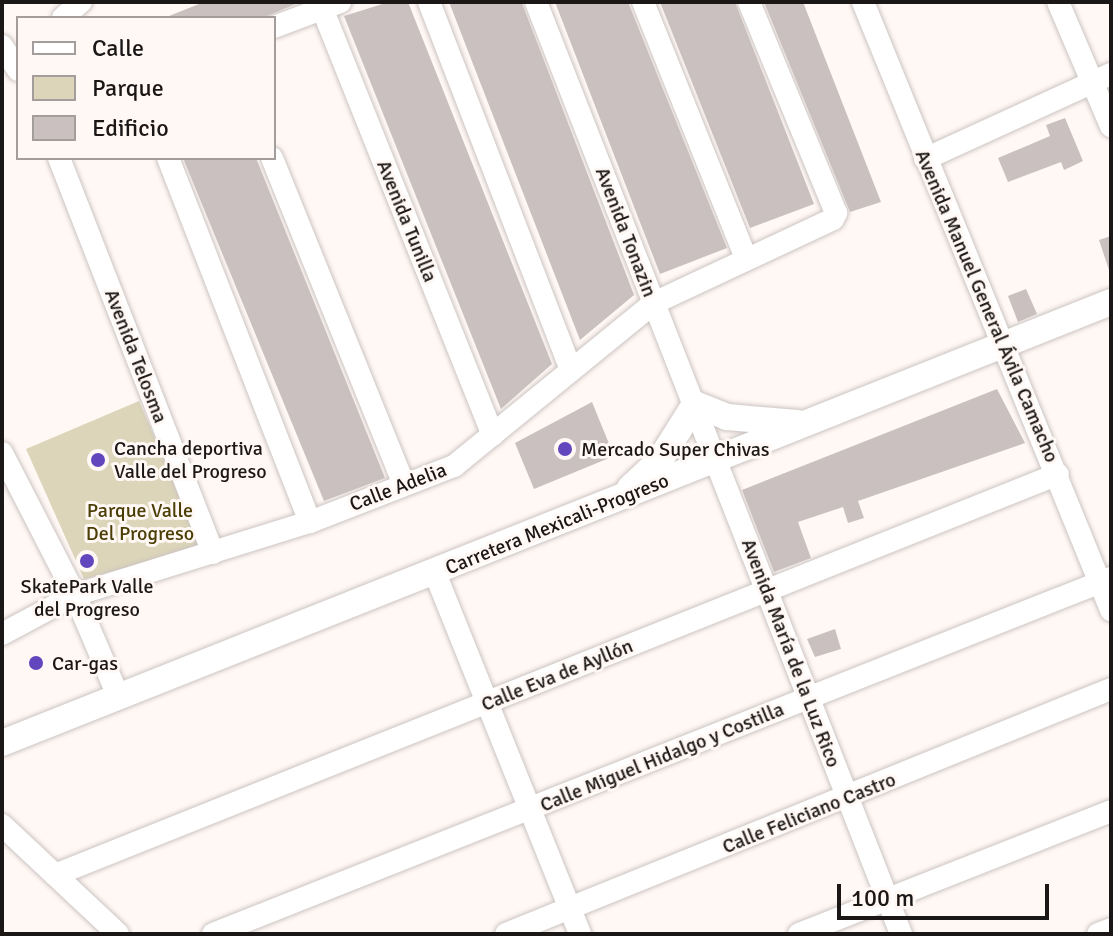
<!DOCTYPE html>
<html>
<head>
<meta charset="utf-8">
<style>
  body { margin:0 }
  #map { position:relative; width:1113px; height:936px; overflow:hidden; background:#fff8f5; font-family:Signika,sans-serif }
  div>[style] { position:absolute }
  .green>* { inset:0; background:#dcd5b9 }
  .building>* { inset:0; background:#c9c0bf }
  .roads { filter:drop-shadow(0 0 2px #ccc4c1) drop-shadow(0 0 2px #ccc4c1) }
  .minor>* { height:22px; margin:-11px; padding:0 11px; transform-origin:11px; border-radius:11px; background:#fff }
  .major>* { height:26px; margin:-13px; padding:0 13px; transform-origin:13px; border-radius:13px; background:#fff }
  .dots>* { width:22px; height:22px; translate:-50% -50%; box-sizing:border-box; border:4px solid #fff8f5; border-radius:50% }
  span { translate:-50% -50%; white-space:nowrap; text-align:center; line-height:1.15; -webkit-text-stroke:6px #fff8f5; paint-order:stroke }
  .street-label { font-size:20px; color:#1a1716 }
  .poi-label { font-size:20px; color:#1a1716 }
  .left { translate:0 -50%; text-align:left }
  .park-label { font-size:20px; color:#4a3e05 }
  .frame { position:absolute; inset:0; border:4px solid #1a1716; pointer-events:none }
  .legend { position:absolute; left:16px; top:16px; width:260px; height:144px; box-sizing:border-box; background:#fff8f5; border:2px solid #a39e9c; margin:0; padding:10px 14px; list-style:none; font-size:24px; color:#1a1716 }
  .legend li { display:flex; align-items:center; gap:16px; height:40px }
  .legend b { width:40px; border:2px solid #a39e9c }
  .scale { position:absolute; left:837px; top:884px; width:212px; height:36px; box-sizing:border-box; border:4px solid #1a1716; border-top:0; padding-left:10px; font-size:24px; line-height:28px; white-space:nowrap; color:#1a1716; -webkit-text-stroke:6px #fff8f5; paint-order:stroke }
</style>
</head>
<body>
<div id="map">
  <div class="green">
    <div style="clip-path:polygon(139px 401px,203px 547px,84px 579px,26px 449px)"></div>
  </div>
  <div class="building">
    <div style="clip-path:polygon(204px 2px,300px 2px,263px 18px,164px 18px)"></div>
    <div style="clip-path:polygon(389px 2px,408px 2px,552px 364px,501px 409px,344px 16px)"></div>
    <div style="clip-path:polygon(449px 2px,522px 3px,634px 295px,580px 340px)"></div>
    <div style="clip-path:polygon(555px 2px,628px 2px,727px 248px,660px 274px)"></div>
    <div style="clip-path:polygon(660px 2px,735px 2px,814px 204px,750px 228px)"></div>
    <div style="clip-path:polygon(764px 2px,803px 2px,881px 202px,850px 212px)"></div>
    <div style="clip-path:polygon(1065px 118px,1083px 161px,1064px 170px,1061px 162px,1008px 182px,998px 158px,1050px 136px,1046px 125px)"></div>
    <div style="clip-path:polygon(183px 158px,256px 158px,385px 478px,324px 501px)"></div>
    <div style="clip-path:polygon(1111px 236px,1111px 270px,1109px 270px,1099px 240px)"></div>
    <div style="clip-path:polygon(1026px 289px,1037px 314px,1018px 322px,1008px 296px)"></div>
    <div style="clip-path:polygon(997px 389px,1025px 443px,858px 501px,864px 518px,848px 523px,843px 507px,798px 522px,811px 558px,774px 572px,742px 490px)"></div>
    <div style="clip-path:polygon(592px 402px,614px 456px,534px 489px,515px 443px)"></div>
    <div style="clip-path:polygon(835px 629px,841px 649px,815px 657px,807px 639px)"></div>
  </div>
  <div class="roads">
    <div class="minor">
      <div style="left:429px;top:2px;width:391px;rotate:68.9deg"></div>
      <div style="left:536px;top:2px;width:1001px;rotate:68.61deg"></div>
      <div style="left:643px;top:2px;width:276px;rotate:68.1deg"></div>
      <div style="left:863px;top:2px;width:657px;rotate:67.81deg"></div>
      <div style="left:1058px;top:2px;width:135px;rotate:66.9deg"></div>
      <div style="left:322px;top:8px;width:460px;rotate:68.2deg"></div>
      <div style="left:63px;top:18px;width:24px;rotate:-42deg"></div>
      <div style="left:274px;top:27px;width:71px;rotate:-20.7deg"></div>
      <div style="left:2px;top:46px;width:29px;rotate:56deg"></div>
      <div style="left:59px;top:158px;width:424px;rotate:68.7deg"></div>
      <div style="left:168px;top:158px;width:391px;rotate:68.7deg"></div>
      <div style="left:272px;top:158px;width:352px;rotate:68deg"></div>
      <div style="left:925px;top:159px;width:205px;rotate:-24.6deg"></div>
      <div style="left:2px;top:453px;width:160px;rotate:62.8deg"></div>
      <div style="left:75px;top:595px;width:110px;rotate:66.9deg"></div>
      <div style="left:435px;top:573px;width:389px;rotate:68.1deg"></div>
      <div style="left:2px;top:634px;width:83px;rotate:-28.1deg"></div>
      <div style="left:75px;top:595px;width:246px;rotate:-17.3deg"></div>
      <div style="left:310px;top:522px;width:155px;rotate:-21.3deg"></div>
      <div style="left:454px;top:466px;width:258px;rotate:-39.2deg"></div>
      <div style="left:654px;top:303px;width:198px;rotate:-25.1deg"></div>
      <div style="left:833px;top:219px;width:7px;rotate:-63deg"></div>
      <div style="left:836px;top:213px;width:228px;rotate:-112.4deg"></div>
      <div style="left:2px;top:825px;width:159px;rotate:43.2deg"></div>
      <div style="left:55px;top:875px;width:1080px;rotate:-21.79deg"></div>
      <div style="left:213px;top:934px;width:966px;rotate:-21.63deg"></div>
      <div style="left:506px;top:934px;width:653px;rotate:-22.05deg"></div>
      <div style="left:799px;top:934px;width:335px;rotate:-21.5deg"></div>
      <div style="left:1098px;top:934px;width:14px;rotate:-21deg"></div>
    </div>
    <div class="major">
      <div style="left:630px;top:488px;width:41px;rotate:-43deg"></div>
      <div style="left:660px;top:460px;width:66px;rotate:-58deg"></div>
      <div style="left:695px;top:404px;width:35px;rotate:22deg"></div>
      <div style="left:727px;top:417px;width:71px;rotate:4.8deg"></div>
      <div style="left:2px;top:743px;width:1193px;rotate:-21.69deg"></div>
    </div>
  </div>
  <div class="dots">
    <div style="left:565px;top:449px;background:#6246be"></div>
    <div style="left:98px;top:460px;background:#6246be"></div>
    <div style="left:87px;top:561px;background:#6246be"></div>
    <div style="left:36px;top:663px;background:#6246be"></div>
  </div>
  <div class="street-label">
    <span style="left:407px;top:221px;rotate:68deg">Avenida Tunilla</span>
    <span style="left:626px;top:232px;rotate:69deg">Avenida Tonazin</span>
    <span style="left:987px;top:306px;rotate:67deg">Avenida Manuel General Ávila Camacho</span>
    <span style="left:136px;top:356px;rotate:69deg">Avenida Telosma</span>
    <span style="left:398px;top:487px;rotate:-21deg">Calle Adelia</span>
    <span style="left:557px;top:524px;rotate:-22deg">Carretera Mexicali-Progreso</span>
    <span style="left:791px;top:653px;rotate:69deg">Avenida María de la Luz Rico</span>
    <span style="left:557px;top:675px;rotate:-22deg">Calle Eva de Ayllón</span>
    <span style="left:662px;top:757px;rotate:-22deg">Calle Miguel Hidalgo y Costilla</span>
    <span style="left:809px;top:813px;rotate:-22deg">Calle Feliciano Castro</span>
  </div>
  <div class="poi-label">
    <span class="left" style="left:114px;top:460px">Cancha deportiva<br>Valle del Progreso</span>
    <span class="left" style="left:581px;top:449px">Mercado Super Chivas</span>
    <span style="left:87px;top:598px">SkatePark Valle<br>del Progreso</span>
    <span class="left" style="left:52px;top:663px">Car-gas</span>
  </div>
  <div class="park-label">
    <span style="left:140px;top:522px">Parque Valle<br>Del Progreso</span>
  </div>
  <div class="frame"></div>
  <ul class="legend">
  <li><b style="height:10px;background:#fff"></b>Calle</li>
  <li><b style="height:22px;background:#dcd5b9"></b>Parque</li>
  <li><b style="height:22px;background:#c9c0bf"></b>Edificio</li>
  </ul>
  <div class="scale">100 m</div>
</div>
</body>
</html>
